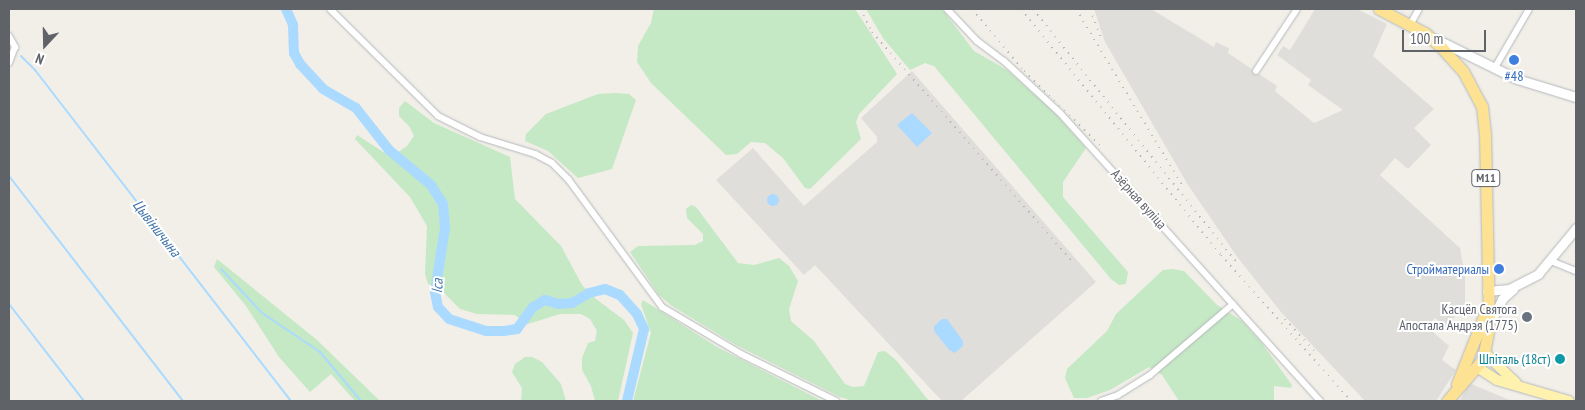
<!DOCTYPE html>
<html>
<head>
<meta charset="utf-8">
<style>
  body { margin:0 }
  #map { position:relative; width:1585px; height:410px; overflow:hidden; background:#f1efe8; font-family:"PT Sans Narrow",sans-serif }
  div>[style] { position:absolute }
  .industrial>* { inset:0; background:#e0deda }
  .green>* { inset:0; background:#c5e8c5 }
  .water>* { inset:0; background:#aadaff }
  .round { border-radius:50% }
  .stream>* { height:2px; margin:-1px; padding:0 1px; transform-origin:1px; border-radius:1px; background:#aadaff }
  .river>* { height:10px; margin:-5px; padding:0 5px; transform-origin:5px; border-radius:5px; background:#aadaff }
  .roads { filter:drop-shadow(0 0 1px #b5b8bc) drop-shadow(0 0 1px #b5b8bc) }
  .street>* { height:6px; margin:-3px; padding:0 3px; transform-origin:3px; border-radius:3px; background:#fff }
  .secondary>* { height:9px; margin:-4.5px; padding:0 4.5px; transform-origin:4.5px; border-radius:4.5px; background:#fff }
  .primary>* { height:10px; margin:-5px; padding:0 5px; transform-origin:5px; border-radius:5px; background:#fff2af }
  .highway>* { height:11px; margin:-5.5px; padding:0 5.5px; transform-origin:5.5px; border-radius:5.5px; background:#fde293 }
  .rail>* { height:2px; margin-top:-1px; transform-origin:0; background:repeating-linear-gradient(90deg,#b6b7b8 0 1px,transparent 0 7px) }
  .dots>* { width:14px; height:14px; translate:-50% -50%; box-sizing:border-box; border:2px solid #fff; border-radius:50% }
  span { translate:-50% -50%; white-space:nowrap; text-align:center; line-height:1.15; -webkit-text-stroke:4px #fff; paint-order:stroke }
  .shield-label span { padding:1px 4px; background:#fff; border:1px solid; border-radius:4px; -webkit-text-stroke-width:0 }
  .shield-label { font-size:12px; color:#5f6368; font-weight:700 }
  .shop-label { font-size:14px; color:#366cbe }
  .right { translate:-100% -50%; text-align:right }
  .street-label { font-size:14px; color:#5f6368 }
  .worship-label { font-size:14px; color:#5b616d }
  .culture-label { font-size:14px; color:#0d838f }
  .water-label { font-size:15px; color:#4174aa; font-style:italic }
  .frame { position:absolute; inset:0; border:10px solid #5f6368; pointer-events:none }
  .north { position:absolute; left:20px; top:20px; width:50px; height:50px; -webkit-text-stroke:4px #fff; paint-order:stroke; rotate:201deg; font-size:14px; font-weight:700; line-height:20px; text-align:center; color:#5f6368 }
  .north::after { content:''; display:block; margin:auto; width:18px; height:22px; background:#5f6368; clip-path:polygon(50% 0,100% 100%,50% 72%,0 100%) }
  .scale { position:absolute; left:1402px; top:30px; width:84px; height:22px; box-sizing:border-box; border:2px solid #5f6368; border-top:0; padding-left:6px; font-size:15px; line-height:18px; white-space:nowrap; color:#5f6368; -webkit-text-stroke:4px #fff; paint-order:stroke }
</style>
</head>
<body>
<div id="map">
  <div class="industrial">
    <div style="clip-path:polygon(1094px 9px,1151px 9px,1214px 47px,1216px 42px,1229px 48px,1228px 53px,1277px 86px,1275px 91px,1314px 123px,1343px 110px,1308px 85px,1311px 80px,1277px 55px,1283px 46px,1290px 50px,1315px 9px,1357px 9px,1387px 24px,1373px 56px,1434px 109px,1414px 128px,1431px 145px,1408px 169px,1395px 158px,1380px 175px,1460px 248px,1465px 275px,1465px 304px,1446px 327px,1435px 318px,1427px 327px,1449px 346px,1442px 360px,1456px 370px,1436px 401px,1365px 401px,1281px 312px,1238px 258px,1188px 185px,1105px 42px)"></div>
    <div style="clip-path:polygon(912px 71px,1096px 282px,961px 401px,942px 401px,815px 265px,804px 275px,716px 180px,753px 148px,804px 206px,877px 142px,877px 137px,861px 118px)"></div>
    <div style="clip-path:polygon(1469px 383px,1512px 401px,1460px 401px)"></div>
  </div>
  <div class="green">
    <div style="clip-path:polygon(654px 9px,855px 9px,897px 74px,859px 114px,856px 122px,861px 139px,810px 189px,805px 188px,783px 158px,765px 143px,751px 142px,737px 154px,726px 155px,651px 83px,637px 62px,638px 46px,651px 23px)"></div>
    <div style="clip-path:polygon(866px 9px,942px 9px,974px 51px,1007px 70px,1054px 112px,1086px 148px,1063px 182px,1063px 197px,1128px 272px,1126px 284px,1119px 285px,1111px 279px,934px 66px,925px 63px,910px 70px,883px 38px)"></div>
    <div style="clip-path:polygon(616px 93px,629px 94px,636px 100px,612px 169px,578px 178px,548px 151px,525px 141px,526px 134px,546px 114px,598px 94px)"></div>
    <div style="clip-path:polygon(405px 101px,434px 123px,510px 157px,515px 199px,561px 246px,582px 285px,596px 299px,624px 320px,633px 333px,618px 401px,595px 401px,591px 386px,582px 370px,582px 358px,588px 343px,595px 341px,597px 331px,590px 319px,581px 314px,560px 314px,528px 324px,515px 315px,477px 314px,460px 309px,439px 288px,428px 284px,425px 274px,427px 226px,410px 197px,355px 139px,357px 135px,391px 157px,407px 146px,414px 136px,409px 126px,399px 116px,399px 108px)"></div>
    <div style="clip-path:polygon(691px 205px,696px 207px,738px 263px,754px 265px,779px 258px,789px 266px,798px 281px,789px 309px,791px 321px,814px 341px,845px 384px,853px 387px,864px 386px,878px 352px,885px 351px,896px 360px,929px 401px,853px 401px,840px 397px,736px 345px,672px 306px,659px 295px,630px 252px,638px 246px,695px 245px,703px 241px,703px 234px,687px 218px,686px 209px)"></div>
    <div style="clip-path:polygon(217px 259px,317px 340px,380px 401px,355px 401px,331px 374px,310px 392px,279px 357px,246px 306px,214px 267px)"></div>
    <div style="clip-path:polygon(1172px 269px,1184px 271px,1217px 305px,1242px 321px,1261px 342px,1292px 385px,1291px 388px,1274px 386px,1274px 401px,1179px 401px,1162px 375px,1149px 367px,1110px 390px,1087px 398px,1074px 398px,1065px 378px,1067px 369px,1107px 331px,1116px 314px,1163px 270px)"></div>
    <div style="clip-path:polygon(643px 300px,717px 347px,822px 401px,633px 401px,651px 333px,641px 304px)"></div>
    <div style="clip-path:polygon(525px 357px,532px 357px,542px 362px,561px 384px,566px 401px,521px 401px,522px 388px,512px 372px,515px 364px)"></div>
  </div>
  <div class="water">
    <div style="clip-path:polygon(912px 113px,932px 133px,917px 147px,897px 125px)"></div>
    <div class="round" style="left:767px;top:194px;width:12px;height:12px"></div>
    <div style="clip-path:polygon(942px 319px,947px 319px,963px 341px,963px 346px,955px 353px,949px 350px,934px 331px,934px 326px)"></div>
  </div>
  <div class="stream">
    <div style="left:21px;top:56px;width:20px;rotate:45deg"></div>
    <div style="left:35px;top:70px;width:418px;rotate:52.3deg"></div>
    <div style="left:9px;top:176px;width:284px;rotate:52.3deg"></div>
    <div style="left:221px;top:269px;width:60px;rotate:47deg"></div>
    <div style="left:262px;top:313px;width:70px;rotate:33.9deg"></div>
    <div style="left:320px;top:352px;width:64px;rotate:50.1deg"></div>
    <div style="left:9px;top:304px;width:123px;rotate:52.3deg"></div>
  </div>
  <div class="river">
    <div style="left:286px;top:9px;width:17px;rotate:66deg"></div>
    <div style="left:293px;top:25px;width:28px;rotate:88deg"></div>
    <div style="left:294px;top:53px;width:13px;rotate:61deg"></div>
    <div style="left:300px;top:64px;width:34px;rotate:47deg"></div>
    <div style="left:323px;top:89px;width:38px;rotate:30deg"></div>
    <div style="left:356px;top:108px;width:53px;rotate:51.8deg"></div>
    <div style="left:389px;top:150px;width:55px;rotate:39.8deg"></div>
    <div style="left:431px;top:185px;width:22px;rotate:58deg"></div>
    <div style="left:443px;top:204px;width:24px;rotate:85deg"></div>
    <div style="left:445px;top:228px;width:65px;rotate:98.9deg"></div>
    <div style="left:435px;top:292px;width:15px;rotate:79deg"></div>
    <div style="left:438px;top:307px;width:16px;rotate:47deg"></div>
    <div style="left:449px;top:319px;width:39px;rotate:18deg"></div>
    <div style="left:486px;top:331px;width:18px"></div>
    <div style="left:504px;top:331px;width:13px;rotate:-9deg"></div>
    <div style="left:517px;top:329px;width:27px;rotate:-54deg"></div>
    <div style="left:533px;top:307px;width:14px;rotate:-30deg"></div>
    <div style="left:545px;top:300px;width:14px;rotate:17deg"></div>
    <div style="left:558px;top:304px;width:14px;rotate:-4deg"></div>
    <div style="left:572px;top:303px;width:20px;rotate:-30deg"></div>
    <div style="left:589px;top:293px;width:16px;rotate:-14deg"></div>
    <div style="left:605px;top:289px;width:16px;rotate:22deg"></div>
    <div style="left:620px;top:295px;width:25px;rotate:48deg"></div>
    <div style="left:637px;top:314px;width:17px;rotate:65deg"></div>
    <div style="left:644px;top:329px;width:74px;rotate:103.3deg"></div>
  </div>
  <div class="roads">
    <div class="street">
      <div style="left:330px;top:9px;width:152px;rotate:44.7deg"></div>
      <div style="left:438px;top:116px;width:47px;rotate:26.6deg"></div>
      <div style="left:480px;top:137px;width:58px;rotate:17.2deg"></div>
      <div style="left:535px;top:154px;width:19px;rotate:28deg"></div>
      <div style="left:552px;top:163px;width:23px;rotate:45deg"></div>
      <div style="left:568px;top:179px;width:159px;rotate:53.7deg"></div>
      <div style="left:662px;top:307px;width:92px;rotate:30.7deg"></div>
      <div style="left:741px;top:354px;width:106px;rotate:26.3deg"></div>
      <div style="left:947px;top:9px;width:44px;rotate:46.8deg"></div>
      <div style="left:977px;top:41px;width:34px;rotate:37deg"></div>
      <div style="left:1004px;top:61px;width:76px;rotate:42.9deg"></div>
      <div style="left:1060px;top:113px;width:388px;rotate:47.9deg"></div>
      <div style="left:1410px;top:25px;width:18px;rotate:-61deg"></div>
      <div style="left:9px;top:36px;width:13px;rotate:61deg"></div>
      <div style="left:15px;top:47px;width:17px;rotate:111deg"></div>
      <div style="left:1494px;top:69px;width:69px;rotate:-59.7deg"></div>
      <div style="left:1256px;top:71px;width:74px;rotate:-56.5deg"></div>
      <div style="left:1551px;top:261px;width:27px;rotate:22deg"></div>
      <div style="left:1101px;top:401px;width:18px;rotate:-19deg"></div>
      <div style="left:1118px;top:395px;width:38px;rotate:-32deg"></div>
      <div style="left:1150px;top:375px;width:109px;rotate:-40.5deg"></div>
    </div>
    <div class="secondary">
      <div style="left:1436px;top:39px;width:90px;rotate:26.3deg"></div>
      <div style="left:1517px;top:79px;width:62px;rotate:17deg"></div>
      <div style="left:1487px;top:291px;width:22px;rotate:-5deg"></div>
      <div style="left:1509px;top:289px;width:33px;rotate:-27deg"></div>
      <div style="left:1538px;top:274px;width:60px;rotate:-50.4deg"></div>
      <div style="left:1490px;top:323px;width:27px;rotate:-63deg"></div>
      <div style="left:1502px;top:299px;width:15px;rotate:-42deg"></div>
    </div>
    <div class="primary">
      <div style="left:1485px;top:353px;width:43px;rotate:44.1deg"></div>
      <div style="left:1477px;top:367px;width:24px;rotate:33deg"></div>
      <div style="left:1497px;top:380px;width:75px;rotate:16.3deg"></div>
    </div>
    <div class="highway">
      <div style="left:1379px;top:9px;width:52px;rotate:27.6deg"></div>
      <div style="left:1425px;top:33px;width:23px;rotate:41deg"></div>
      <div style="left:1442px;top:48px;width:31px;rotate:48deg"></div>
      <div style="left:1463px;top:71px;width:40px;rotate:62deg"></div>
      <div style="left:1482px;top:106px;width:27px;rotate:84deg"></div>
      <div style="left:1485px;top:133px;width:194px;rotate:88.8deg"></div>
      <div style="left:1489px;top:327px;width:33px;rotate:101deg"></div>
      <div style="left:1483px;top:359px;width:55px;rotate:130.6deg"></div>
      <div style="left:1457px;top:384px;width:79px;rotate:-68.3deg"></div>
    </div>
  </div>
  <div class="rail">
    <div style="left:860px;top:9px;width:26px;rotate:62deg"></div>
    <div style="left:872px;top:32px;width:303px;rotate:48.9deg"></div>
    <div style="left:972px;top:9px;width:81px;rotate:50deg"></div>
    <div style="left:1024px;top:71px;width:110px;rotate:44.3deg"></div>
    <div style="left:1021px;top:9px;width:317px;rotate:50.9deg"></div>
    <div style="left:1221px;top:255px;width:195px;rotate:48.3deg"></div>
    <div style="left:1033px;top:9px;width:327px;rotate:51.2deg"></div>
    <div style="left:1076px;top:9px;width:205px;rotate:58.9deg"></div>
    <div style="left:1090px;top:9px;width:34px;rotate:69deg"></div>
    <div style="left:1285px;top:319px;width:49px;rotate:47.5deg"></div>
  </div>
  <div class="dots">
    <div style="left:1514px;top:60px;background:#3f7fe0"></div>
    <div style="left:1499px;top:269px;background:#3f7fe0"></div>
    <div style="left:1527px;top:317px;background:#6b7280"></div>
    <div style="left:1560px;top:359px;background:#0f9aa8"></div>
  </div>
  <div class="shield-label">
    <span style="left:1486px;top:178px">М11</span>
  </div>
  <div class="shop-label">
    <span style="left:1514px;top:76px">#48</span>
    <span class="right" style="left:1489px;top:269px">Стройматериалы</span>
  </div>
  <div class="street-label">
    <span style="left:1139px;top:199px;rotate:48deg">Азёрная вуліца</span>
  </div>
  <div class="worship-label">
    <span class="right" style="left:1517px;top:317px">Касцёл Святога<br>Апостала Андрэя (1775)</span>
  </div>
  <div class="culture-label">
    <span class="right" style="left:1550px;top:359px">Шпіталь (18ст)</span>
  </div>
  <div class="water-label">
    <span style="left:157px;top:228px;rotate:52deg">Цывіншчына</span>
    <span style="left:437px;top:286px;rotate:-88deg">Іса</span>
  </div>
  <div class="frame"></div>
  <div class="north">N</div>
  <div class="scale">100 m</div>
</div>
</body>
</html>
